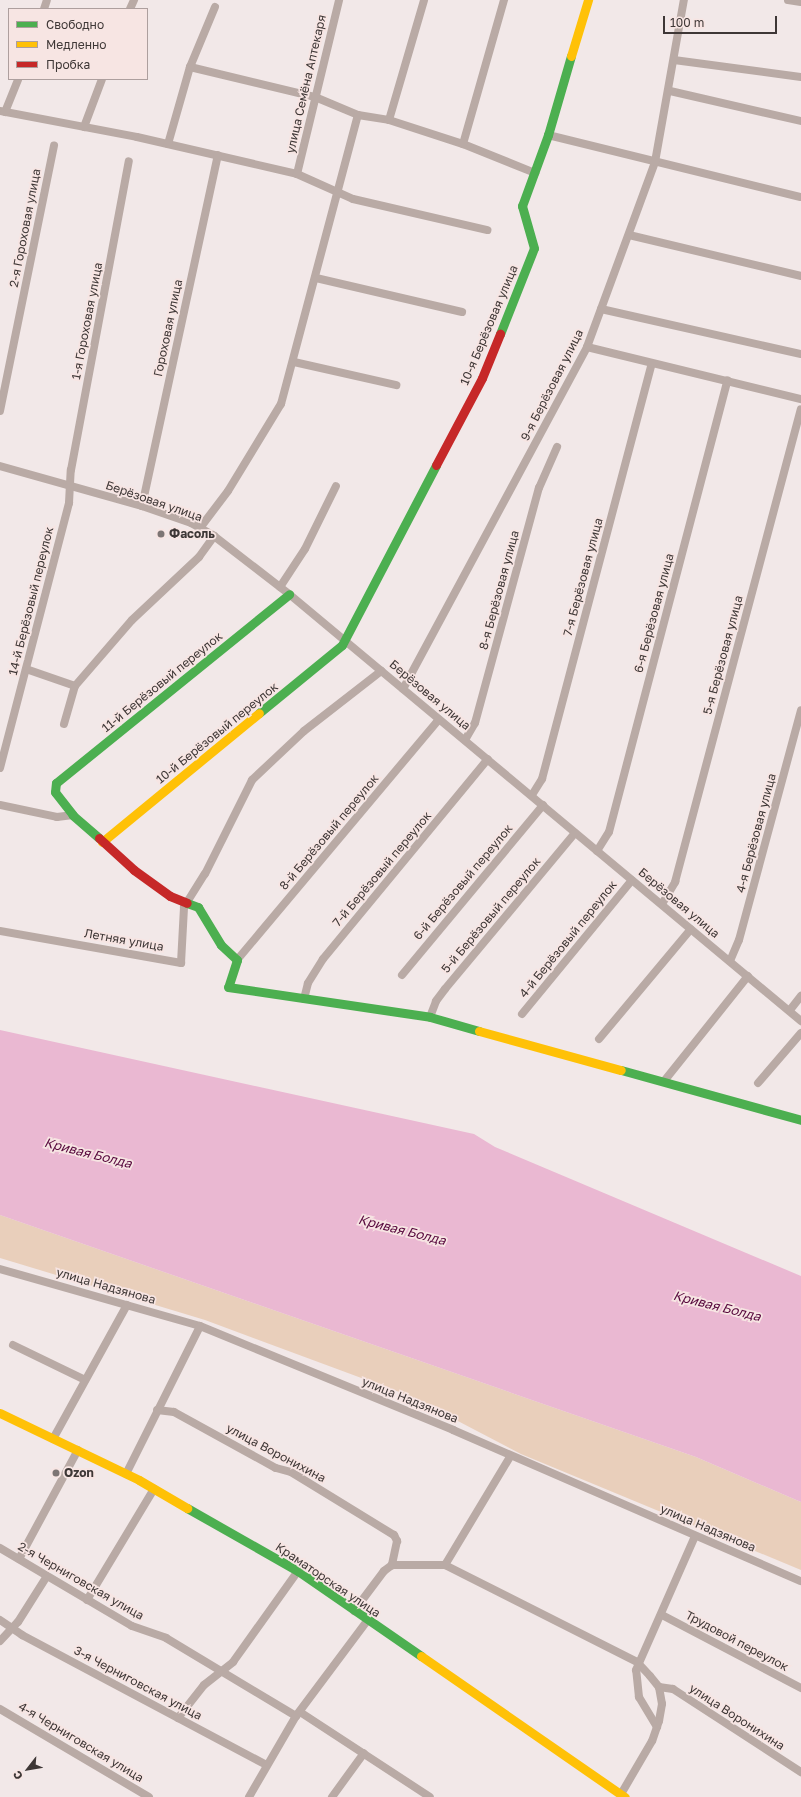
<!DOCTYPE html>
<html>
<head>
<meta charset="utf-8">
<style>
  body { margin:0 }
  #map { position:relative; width:801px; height:1797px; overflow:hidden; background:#f2e8e8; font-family:"Golos Text",sans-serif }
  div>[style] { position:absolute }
  .green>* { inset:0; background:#e9cfbb }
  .water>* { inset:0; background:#eab8d2 }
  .street>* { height:8px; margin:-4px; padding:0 4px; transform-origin:4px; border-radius:4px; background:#b9aaa5 }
  .fast>* { height:9px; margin:-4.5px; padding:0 4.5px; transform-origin:4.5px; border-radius:4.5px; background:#4caf50 }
  .slow>* { height:9px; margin:-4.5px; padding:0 4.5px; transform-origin:4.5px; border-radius:4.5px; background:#ffc107 }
  .jam>* { height:9px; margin:-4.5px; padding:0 4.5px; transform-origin:4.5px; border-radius:4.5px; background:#c62828 }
  .dots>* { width:11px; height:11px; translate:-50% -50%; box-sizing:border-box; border:2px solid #f7e5e3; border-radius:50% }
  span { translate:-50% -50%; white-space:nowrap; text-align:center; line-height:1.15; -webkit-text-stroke:3.5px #f7e5e3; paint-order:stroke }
  .street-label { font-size:12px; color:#3e3736 }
  .poi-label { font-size:12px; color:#3e3736; font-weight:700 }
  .left { translate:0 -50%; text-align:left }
  .water-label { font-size:13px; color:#57083d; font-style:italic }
  .legend { position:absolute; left:8px; top:8px; width:140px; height:72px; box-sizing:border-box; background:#f7e5e3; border:1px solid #ad9f9e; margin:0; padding:5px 7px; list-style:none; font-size:12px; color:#3e3736 }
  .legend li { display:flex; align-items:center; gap:8px; height:20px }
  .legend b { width:20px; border:1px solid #ad9f9e }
  .north { position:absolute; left:8px; top:1749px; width:40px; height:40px; -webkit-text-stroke:3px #f7e5e3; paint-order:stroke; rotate:239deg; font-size:11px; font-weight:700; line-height:16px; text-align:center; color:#3e3736 }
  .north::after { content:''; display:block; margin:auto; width:14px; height:18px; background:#3e3736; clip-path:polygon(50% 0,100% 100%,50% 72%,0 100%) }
  .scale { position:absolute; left:663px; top:16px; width:114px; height:18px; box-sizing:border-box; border:2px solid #3e3736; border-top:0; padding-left:5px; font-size:12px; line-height:14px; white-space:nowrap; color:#3e3736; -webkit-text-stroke:3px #f7e5e3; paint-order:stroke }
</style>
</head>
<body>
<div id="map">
  <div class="green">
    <div style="clip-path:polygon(0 1215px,696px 1457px,801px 1502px,801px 1570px,521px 1454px,410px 1396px,205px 1320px,0 1258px)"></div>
  </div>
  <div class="water">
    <div style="clip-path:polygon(0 1030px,474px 1134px,495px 1147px,801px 1276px,801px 1502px,696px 1457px,0 1215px)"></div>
  </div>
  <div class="street">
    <div style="left:788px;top:0;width:13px;rotate:9deg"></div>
    <div style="left:44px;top:9px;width:9px;rotate:-72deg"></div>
    <div style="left:130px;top:9px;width:10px;rotate:-66deg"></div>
    <div style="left:674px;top:60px;width:128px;rotate:7.6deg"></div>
    <div style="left:190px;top:67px;width:129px;rotate:13.5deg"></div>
    <div style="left:315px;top:97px;width:47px;rotate:22.7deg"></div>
    <div style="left:358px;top:115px;width:31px;rotate:9deg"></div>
    <div style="left:389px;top:120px;width:78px;rotate:18deg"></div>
    <div style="left:463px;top:144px;width:78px;rotate:21.9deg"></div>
    <div style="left:670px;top:91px;width:134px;rotate:12.9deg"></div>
    <div style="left:0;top:111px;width:139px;rotate:10.7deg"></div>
    <div style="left:137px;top:137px;width:164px;rotate:13deg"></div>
    <div style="left:297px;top:174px;width:61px;rotate:24.1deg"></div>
    <div style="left:353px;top:199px;width:138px;rotate:13deg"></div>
    <div style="left:5px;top:112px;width:35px;rotate:-68deg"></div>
    <div style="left:389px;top:120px;width:125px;rotate:-73.7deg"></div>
    <div style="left:84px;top:127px;width:51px;rotate:-69.4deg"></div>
    <div style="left:548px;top:135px;width:260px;rotate:13.8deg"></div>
    <div style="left:168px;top:144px;width:80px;rotate:-74.1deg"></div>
    <div style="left:190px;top:67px;width:65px;rotate:-67.4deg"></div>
    <div style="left:463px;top:144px;width:150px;rotate:-74.1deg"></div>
    <div style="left:297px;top:174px;width:179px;rotate:-76.4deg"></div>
    <div style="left:629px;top:235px;width:177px;rotate:13.4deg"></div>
    <div style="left:316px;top:278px;width:150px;rotate:13.1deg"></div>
    <div style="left:601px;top:309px;width:205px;rotate:12.7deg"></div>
    <div style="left:587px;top:347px;width:220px;rotate:13.7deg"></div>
    <div style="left:294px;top:362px;width:105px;rotate:12.7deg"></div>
    <div style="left:0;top:411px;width:271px;rotate:-78.5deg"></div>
    <div style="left:0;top:466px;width:148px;rotate:15.7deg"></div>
    <div style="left:142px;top:506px;width:52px;rotate:19.1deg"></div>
    <div style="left:191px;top:523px;width:26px;rotate:29deg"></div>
    <div style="left:214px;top:536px;width:95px;rotate:37.7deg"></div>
    <div style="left:289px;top:594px;width:667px;rotate:39.83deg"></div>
    <div style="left:142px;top:506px;width:359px;rotate:-77.8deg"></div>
    <div style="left:200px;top:528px;width:46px;rotate:-52.9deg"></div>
    <div style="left:228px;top:491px;width:102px;rotate:-58.7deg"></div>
    <div style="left:281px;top:404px;width:299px;rotate:-75.1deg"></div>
    <div style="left:280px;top:587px;width:45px;rotate:-56.7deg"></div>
    <div style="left:305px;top:549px;width:70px;rotate:-63.8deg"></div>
    <div style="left:26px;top:669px;width:52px;rotate:19.1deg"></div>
    <div style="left:403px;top:689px;width:388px;rotate:-61.7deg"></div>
    <div style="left:587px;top:347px;width:197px;rotate:-69.8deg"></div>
    <div style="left:655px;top:162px;width:165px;rotate:-79.9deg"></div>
    <div style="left:64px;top:724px;width:40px;rotate:-74deg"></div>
    <div style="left:75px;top:686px;width:87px;rotate:-49.2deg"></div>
    <div style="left:132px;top:620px;width:92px;rotate:-43.2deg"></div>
    <div style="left:199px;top:557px;width:26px;rotate:-54deg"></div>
    <div style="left:465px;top:740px;width:20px;rotate:-60deg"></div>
    <div style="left:475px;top:723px;width:244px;rotate:-74.8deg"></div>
    <div style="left:539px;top:488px;width:45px;rotate:-66.3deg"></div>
    <div style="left:0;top:768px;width:274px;rotate:-75.4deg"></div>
    <div style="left:69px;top:503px;width:33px;rotate:-87deg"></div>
    <div style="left:71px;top:470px;width:314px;rotate:-79.4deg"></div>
    <div style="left:532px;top:795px;width:19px;rotate:-58deg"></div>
    <div style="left:542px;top:779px;width:430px;rotate:-75.2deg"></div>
    <div style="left:0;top:805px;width:58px;rotate:11.9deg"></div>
    <div style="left:57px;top:817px;width:16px;rotate:-7deg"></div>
    <div style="left:597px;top:851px;width:22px;rotate:-58deg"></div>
    <div style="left:609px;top:832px;width:467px;rotate:-75.3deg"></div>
    <div style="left:662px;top:904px;width:26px;rotate:-59deg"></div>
    <div style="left:675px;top:882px;width:489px;rotate:-75.1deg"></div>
    <div style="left:0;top:931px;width:184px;rotate:10deg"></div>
    <div style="left:181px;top:963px;width:56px;rotate:-86.9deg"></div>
    <div style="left:184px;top:907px;width:39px;rotate:-58deg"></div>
    <div style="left:205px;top:874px;width:105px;rotate:-63.4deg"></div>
    <div style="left:252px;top:780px;width:71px;rotate:-43.3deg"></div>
    <div style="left:304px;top:731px;width:98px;rotate:-37.9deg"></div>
    <div style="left:237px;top:960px;width:314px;rotate:-50deg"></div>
    <div style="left:730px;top:961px;width:23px;rotate:-67deg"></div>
    <div style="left:739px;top:940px;width:238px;rotate:-74.9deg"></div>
    <div style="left:402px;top:975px;width:221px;rotate:-50.3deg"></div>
    <div style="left:304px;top:999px;width:16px;rotate:-76deg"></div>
    <div style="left:308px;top:983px;width:28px;rotate:-58deg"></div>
    <div style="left:323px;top:959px;width:259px;rotate:-50.5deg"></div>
    <div style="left:790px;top:1010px;width:18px;rotate:-52deg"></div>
    <div style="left:522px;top:1014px;width:173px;rotate:-50.6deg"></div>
    <div style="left:430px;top:1017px;width:17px;rotate:-69deg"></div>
    <div style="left:436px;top:1001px;width:15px;rotate:-53deg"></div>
    <div style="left:445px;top:989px;width:203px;rotate:-50.2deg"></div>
    <div style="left:599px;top:1039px;width:143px;rotate:-50.1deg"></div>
    <div style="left:665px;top:1080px;width:133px;rotate:-51.4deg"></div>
    <div style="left:758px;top:1083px;width:66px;rotate:-49.3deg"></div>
    <div style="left:0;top:1269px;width:208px;rotate:15.9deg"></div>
    <div style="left:200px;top:1326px;width:274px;rotate:22.3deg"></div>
    <div style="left:453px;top:1430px;width:379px;rotate:23.5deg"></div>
    <div style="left:13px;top:1345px;width:80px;rotate:25.9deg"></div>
    <div style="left:157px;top:1410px;width:17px;rotate:7deg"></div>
    <div style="left:174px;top:1412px;width:116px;rotate:28.8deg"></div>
    <div style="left:276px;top:1468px;width:16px;rotate:15deg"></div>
    <div style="left:291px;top:1472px;width:121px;rotate:31.5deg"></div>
    <div style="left:394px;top:1535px;width:7px;rotate:63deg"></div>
    <div style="left:397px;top:1541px;width:25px;rotate:102deg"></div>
    <div style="left:53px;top:1439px;width:153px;rotate:-61.1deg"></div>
    <div style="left:126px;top:1474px;width:165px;rotate:-63.4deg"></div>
    <div style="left:0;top:1548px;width:153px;rotate:30.6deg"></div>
    <div style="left:132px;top:1626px;width:36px;rotate:19deg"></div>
    <div style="left:166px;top:1638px;width:152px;rotate:31deg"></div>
    <div style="left:19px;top:1559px;width:124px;rotate:-61.6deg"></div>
    <div style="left:445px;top:1565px;width:215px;rotate:26.8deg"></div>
    <div style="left:637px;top:1662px;width:19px;rotate:47deg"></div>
    <div style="left:650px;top:1676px;width:14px;rotate:51deg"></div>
    <div style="left:659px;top:1687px;width:17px;rotate:80deg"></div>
    <div style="left:662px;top:1704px;width:17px;rotate:100deg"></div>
    <div style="left:659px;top:1721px;width:21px;rotate:109deg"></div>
    <div style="left:652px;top:1741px;width:61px;rotate:120.3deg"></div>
    <div style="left:87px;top:1600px;width:130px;rotate:-58.9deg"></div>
    <div style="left:354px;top:1611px;width:50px;rotate:-53.1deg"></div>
    <div style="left:384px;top:1571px;width:10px;rotate:-37deg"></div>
    <div style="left:392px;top:1565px;width:53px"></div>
    <div style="left:445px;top:1565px;width:126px;rotate:-59deg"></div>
    <div style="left:662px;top:1615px;width:157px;rotate:27.7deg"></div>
    <div style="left:0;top:1620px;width:27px;rotate:34deg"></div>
    <div style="left:22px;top:1635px;width:277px;rotate:28deg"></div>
    <div style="left:0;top:1641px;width:26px;rotate:-47deg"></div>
    <div style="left:18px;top:1622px;width:54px;rotate:-57.8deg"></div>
    <div style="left:659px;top:1687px;width:14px;rotate:8deg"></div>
    <div style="left:673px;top:1689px;width:153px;rotate:33deg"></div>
    <div style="left:0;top:1709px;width:173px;rotate:30.6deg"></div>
    <div style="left:300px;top:1712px;width:155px;rotate:33.2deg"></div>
    <div style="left:178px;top:1718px;width:42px;rotate:-51.8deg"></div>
    <div style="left:204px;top:1685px;width:37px;rotate:-38deg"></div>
    <div style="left:233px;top:1662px;width:112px;rotate:-54.5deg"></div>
    <div style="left:657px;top:1727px;width:35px;rotate:-121deg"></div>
    <div style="left:639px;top:1697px;width:27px;rotate:-96deg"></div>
    <div style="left:636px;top:1670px;width:146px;rotate:-66.2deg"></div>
    <div style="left:249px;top:1797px;width:94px;rotate:-59.9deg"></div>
    <div style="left:296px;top:1716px;width:119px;rotate:-53.2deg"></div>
    <div style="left:332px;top:1797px;width:54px;rotate:-54deg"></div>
  </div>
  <div class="fast">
    <div style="left:500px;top:334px;width:92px;rotate:-68.4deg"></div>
    <div style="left:534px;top:248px;width:44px;rotate:-105.9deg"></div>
    <div style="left:522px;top:206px;width:76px;rotate:-69.9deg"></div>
    <div style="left:548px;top:135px;width:82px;rotate:-73.8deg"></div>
    <div style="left:259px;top:713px;width:107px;rotate:-39.3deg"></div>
    <div style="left:342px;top:645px;width:203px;rotate:-62.4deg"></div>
    <div style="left:99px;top:838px;width:35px;rotate:-139deg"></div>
    <div style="left:73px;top:815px;width:29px;rotate:-128deg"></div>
    <div style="left:55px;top:792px;width:9px;rotate:-84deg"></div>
    <div style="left:56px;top:783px;width:300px;rotate:-39deg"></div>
    <div style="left:187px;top:903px;width:12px;rotate:20deg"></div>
    <div style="left:198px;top:907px;width:44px;rotate:58.8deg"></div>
    <div style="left:221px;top:945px;width:22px;rotate:43deg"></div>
    <div style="left:237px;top:960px;width:28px;rotate:108deg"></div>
    <div style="left:228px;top:987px;width:204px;rotate:8.4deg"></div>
    <div style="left:430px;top:1017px;width:51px;rotate:15.9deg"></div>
    <div style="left:621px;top:1070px;width:187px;rotate:15.5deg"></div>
    <div style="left:187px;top:1508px;width:128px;rotate:29.6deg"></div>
    <div style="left:298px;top:1571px;width:150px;rotate:34.6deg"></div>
  </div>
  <div class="slow">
    <div style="left:571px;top:56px;width:59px;rotate:-73.1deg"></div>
    <div style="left:102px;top:842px;width:203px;rotate:-39.4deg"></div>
    <div style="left:479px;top:1031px;width:147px;rotate:15.4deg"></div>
    <div style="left:0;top:1413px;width:154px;rotate:25.7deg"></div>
    <div style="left:139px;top:1480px;width:56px;rotate:30.3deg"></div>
    <div style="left:421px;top:1656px;width:248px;rotate:34.7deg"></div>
  </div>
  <div class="jam">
    <div style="left:436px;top:465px;width:98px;rotate:-62.1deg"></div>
    <div style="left:482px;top:378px;width:48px;rotate:-67.8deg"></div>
    <div style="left:99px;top:838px;width:47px;rotate:42.4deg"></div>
    <div style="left:134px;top:870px;width:44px;rotate:35.8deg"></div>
    <div style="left:170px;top:896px;width:18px;rotate:22deg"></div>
  </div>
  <div class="dots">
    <div style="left:161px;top:534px;background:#7d7574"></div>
    <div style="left:56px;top:1473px;background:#7d7574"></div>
  </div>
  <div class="street-label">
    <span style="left:306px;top:84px;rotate:-77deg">улица Семёна Аптекаря</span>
    <span style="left:25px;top:228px;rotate:-79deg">2-я Гороховая улица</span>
    <span style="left:87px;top:321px;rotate:-79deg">1-я Гороховая улица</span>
    <span style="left:489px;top:325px;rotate:-67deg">10-я Берёзовая улица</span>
    <span style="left:168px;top:328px;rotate:-78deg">Гороховая улица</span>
    <span style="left:552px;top:385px;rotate:-63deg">9-я Берёзовая улица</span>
    <span style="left:154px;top:501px;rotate:19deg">Берёзовая улица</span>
    <span style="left:583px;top:577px;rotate:-75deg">7-я Берёзовая улица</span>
    <span style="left:499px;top:590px;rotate:-75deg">8-я Берёзовая улица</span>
    <span style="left:31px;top:601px;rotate:-76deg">14-й Берёзовый переулок</span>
    <span style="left:654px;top:613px;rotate:-75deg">6-я Берёзовая улица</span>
    <span style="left:723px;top:655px;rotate:-75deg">5-я Берёзовая улица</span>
    <span style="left:162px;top:682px;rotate:-39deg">11-й Берёзовый переулок</span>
    <span style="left:430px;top:695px;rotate:40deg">Берёзовая улица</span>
    <span style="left:217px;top:733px;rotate:-39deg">10-й Берёзовый переулок</span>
    <span style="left:329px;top:832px;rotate:-50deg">8-й Берёзовый переулок</span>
    <span style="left:756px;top:833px;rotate:-75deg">4-я Берёзовая улица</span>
    <span style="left:382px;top:869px;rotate:-50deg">7-й Берёзовый переулок</span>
    <span style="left:463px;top:882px;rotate:-50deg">6-й Берёзовый переулок</span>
    <span style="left:679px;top:903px;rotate:40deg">Берёзовая улица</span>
    <span style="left:491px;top:915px;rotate:-50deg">5-й Берёзовый переулок</span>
    <span style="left:568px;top:939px;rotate:-51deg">4-й Берёзовый переулок</span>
    <span style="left:124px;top:940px;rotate:10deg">Летняя улица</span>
    <span style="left:106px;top:1286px;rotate:16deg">улица Надзянова</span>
    <span style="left:410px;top:1400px;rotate:22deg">улица Надзянова</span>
    <span style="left:276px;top:1453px;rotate:28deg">улица Воронихина</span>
    <span style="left:708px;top:1528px;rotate:23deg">улица Надзянова</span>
    <span style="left:328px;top:1580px;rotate:34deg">Краматорская улица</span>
    <span style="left:81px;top:1581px;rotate:30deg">2-я Черниговская улица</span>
    <span style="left:737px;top:1641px;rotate:28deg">Трудовой переулок</span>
    <span style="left:138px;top:1683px;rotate:28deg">3-я Черниговская улица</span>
    <span style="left:737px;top:1717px;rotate:33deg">улица Воронихина</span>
    <span style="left:81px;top:1742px;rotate:31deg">4-я Черниговская улица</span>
  </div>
  <div class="poi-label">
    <span class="left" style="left:169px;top:534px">Фасоль</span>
    <span class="left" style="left:64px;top:1473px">Ozon</span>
  </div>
  <div class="water-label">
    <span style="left:88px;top:1153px;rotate:14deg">Кривая Болда</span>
    <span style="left:402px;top:1230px;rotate:14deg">Кривая Болда</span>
    <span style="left:717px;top:1306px;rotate:14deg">Кривая Болда</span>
  </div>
  <ul class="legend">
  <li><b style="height:5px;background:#4caf50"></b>Свободно</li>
  <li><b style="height:5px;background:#ffc107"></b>Медленно</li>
  <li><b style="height:5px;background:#c62828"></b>Пробка</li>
  </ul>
  <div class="north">С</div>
  <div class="scale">100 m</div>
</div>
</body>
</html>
